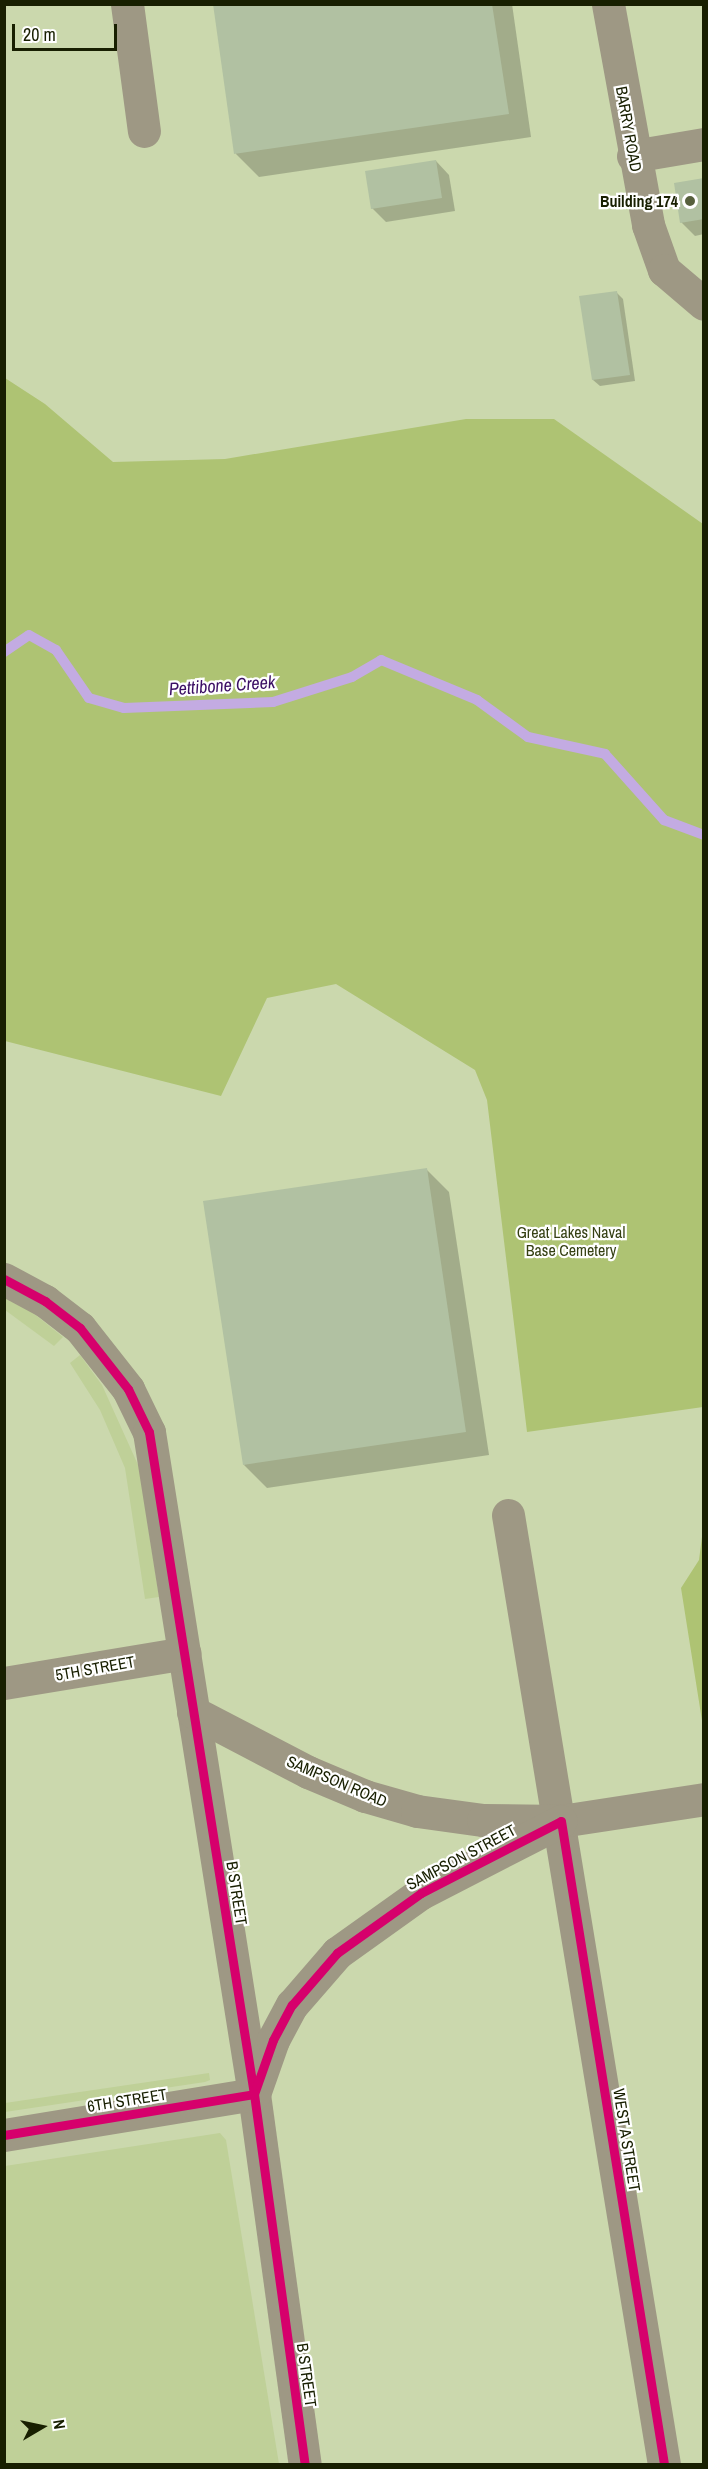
<!DOCTYPE html>
<html>
<head>
<meta charset="utf-8">
<style>
  body { margin:0 }
  #map { position:relative; width:708px; height:2469px; overflow:hidden; background:#cbd8ad; font-family:"Archivo Narrow",sans-serif }
  div>[style] { position:absolute }
  .green>* { inset:0; background:#bfd098 }
  .forest>* { inset:0; background:#aec373 }
  .shadow>* { inset:0; background:#0003 }
  .stream>* { height:10px; margin:-5px; padding:0 5px; transform-origin:5px; border-radius:5px; background:#c3abe2 }
  .building>* { inset:0; background:#b1c1a2 }
  .minor>* { height:33px; margin:-16.5px; padding:0 16.5px; transform-origin:16.5px; border-radius:16.5px; background:#9e9884 }
  .cycleway>* { height:9px; margin:-4.5px; padding:0 4.5px; transform-origin:4.5px; border-radius:4.5px; background:#d6006c }
  .dots>* { width:16px; height:16px; translate:-50% -50%; box-sizing:border-box; border:3px solid #fff; border-radius:50% }
  span { translate:-50% -50%; white-space:nowrap; text-align:center; line-height:1.15; -webkit-text-stroke:4.5px #fff; paint-order:stroke }
  .street-label { font-size:16px; color:#181f01 }
  .poi-label { font-size:16px; color:#181f01; font-weight:700 }
  .right { translate:-100% -50%; text-align:right }
  .park-label { font-size:16px; color:#354013 }
  .water-label { font-size:18px; color:#3b0e64; font-style:italic }
  .frame { position:absolute; inset:0; border:6px solid #181f01; pointer-events:none }
  .north { position:absolute; left:12px; top:2397px; width:60px; height:60px; -webkit-text-stroke:4px #fff; paint-order:stroke; rotate:81deg; font-size:16px; font-weight:700; line-height:24px; text-align:center; color:#181f01 }
  .north::after { content:''; display:block; margin:auto; width:21px; height:27px; background:#181f01; clip-path:polygon(50% 0,100% 100%,50% 72%,0 100%) }
  .scale { position:absolute; left:12px; top:24px; width:105px; height:27px; box-sizing:border-box; border:3px solid #181f01; border-top:0; padding-left:8px; font-size:18px; line-height:21px; white-space:nowrap; color:#181f01; -webkit-text-stroke:4px #fff; paint-order:stroke }
</style>
</head>
<body>
<div id="map">
  <div class="green">
    <div style="clip-path:polygon(4px 1295px,27px 1308px,63px 1337px,54px 1346px,5px 1310px)"></div>
    <div style="clip-path:polygon(80px 1355px,102px 1385px,139px 1467px,159px 1597px,145px 1599px,125px 1468px,100px 1410px,70px 1363px)"></div>
    <div style="clip-path:polygon(209px 2073px,210px 2080px,205px 2082px,5px 2112px,5px 2103px)"></div>
    <div style="clip-path:polygon(220px 2133px,226px 2140px,279px 2464px,5px 2464px,5px 2166px)"></div>
  </div>
  <div class="forest">
    <div style="clip-path:polygon(5px 378px,45px 404px,113px 462px,225px 459px,466px 419px,554px 419px,703px 524px,703px 1407px,527px 1432px,487px 1100px,475px 1070px,336px 984px,267px 998px,221px 1096px,5px 1041px)"></div>
    <div style="clip-path:polygon(703px 1529px,703px 1727px,681px 1588px,699px 1560px)"></div>
  </div>
  <div class="shadow">
    <div style="clip-path:polygon(214px 4px,512px 4px,531px 137px,259px 177px,236px 154px)"></div>
    <div style="clip-path:polygon(436px 161px,449px 175px,455px 211px,386px 222px,372px 208px)"></div>
    <div style="clip-path:polygon(704px 180px,704px 234px,695px 236px,681px 222px)"></div>
    <div style="clip-path:polygon(616px 292px,623px 299px,635px 381px,600px 386px,593px 380px)"></div>
    <div style="clip-path:polygon(426px 1169px,449px 1192px,489px 1455px,267px 1488px,244px 1465px)"></div>
  </div>
  <div class="stream">
    <div style="left:4px;top:652px;width:30px;rotate:-34deg"></div>
    <div style="left:29px;top:635px;width:31px;rotate:29deg"></div>
    <div style="left:56px;top:650px;width:58px;rotate:55.5deg"></div>
    <div style="left:89px;top:698px;width:36px;rotate:16deg"></div>
    <div style="left:124px;top:708px;width:149px;rotate:-2.3deg"></div>
    <div style="left:273px;top:702px;width:83px;rotate:-17.6deg"></div>
    <div style="left:352px;top:677px;width:34px;rotate:-30deg"></div>
    <div style="left:381px;top:660px;width:104px;rotate:22.6deg"></div>
    <div style="left:477px;top:700px;width:63px;rotate:36deg"></div>
    <div style="left:528px;top:737px;width:79px;rotate:12.4deg"></div>
    <div style="left:605px;top:754px;width:89px;rotate:48.2deg"></div>
    <div style="left:664px;top:820px;width:43px;rotate:20.6deg"></div>
  </div>
  <div class="building">
    <div style="clip-path:polygon(213px 4px,492px 4px,509px 114px,234px 154px)"></div>
    <div style="clip-path:polygon(436px 160px,442px 198px,371px 209px,365px 171px)"></div>
    <div style="clip-path:polygon(704px 178px,704px 219px,680px 223px,674px 183px)"></div>
    <div style="clip-path:polygon(617px 291px,630px 375px,592px 380px,579px 296px)"></div>
    <div style="clip-path:polygon(427px 1168px,466px 1432px,243px 1465px,203px 1201px)"></div>
  </div>
  <div class="minor">
    <div style="left:127px;top:4px;width:128px;rotate:82.4deg"></div>
    <div style="left:608px;top:4px;width:225px;rotate:79.7deg"></div>
    <div style="left:648px;top:225px;width:48px;rotate:70.4deg"></div>
    <div style="left:664px;top:270px;width:52px;rotate:40.4deg"></div>
    <div style="left:633px;top:156px;width:72px;rotate:-9.6deg"></div>
    <div style="left:4px;top:1279px;width:47px;rotate:28.2deg"></div>
    <div style="left:45px;top:1301px;width:44px;rotate:37.6deg"></div>
    <div style="left:80px;top:1328px;width:78px;rotate:51.8deg"></div>
    <div style="left:128px;top:1389px;width:48px;rotate:64deg"></div>
    <div style="left:149px;top:1432px;width:670px;rotate:80.99deg"></div>
    <div style="left:254px;top:2094px;width:373px;rotate:82.2deg"></div>
    <div style="left:508px;top:1515px;width:962px;rotate:80.67deg"></div>
    <div style="left:4px;top:1683px;width:183px;rotate:-9.4deg"></div>
    <div style="left:193px;top:1712px;width:130px;rotate:27.6deg"></div>
    <div style="left:308px;top:1772px;width:62px;rotate:22.8deg"></div>
    <div style="left:365px;top:1796px;width:54px;rotate:16.1deg"></div>
    <div style="left:417px;top:1811px;width:67px;rotate:7.8deg"></div>
    <div style="left:483px;top:1820px;width:78px;rotate:0.7deg"></div>
    <div style="left:561px;top:1821px;width:145px;rotate:-8.7deg"></div>
    <div style="left:4px;top:2135px;width:253px;rotate:-9.3deg"></div>
    <div style="left:254px;top:2094px;width:57px;rotate:-70.6deg"></div>
    <div style="left:273px;top:2040px;width:40px;rotate:-62deg"></div>
    <div style="left:292px;top:2005px;width:69px;rotate:-49.1deg"></div>
    <div style="left:337px;top:1953px;width:103px;rotate:-35.5deg"></div>
    <div style="left:421px;top:1893px;width:157px;rotate:-27.2deg"></div>
  </div>
  <div class="cycleway">
    <div style="left:4px;top:1279px;width:47px;rotate:28.2deg"></div>
    <div style="left:45px;top:1301px;width:44px;rotate:37.6deg"></div>
    <div style="left:80px;top:1328px;width:78px;rotate:51.8deg"></div>
    <div style="left:128px;top:1389px;width:48px;rotate:64deg"></div>
    <div style="left:149px;top:1432px;width:670px;rotate:80.99deg"></div>
    <div style="left:254px;top:2094px;width:373px;rotate:82.2deg"></div>
    <div style="left:4px;top:2135px;width:253px;rotate:-9.3deg"></div>
    <div style="left:254px;top:2094px;width:57px;rotate:-70.6deg"></div>
    <div style="left:273px;top:2040px;width:40px;rotate:-62deg"></div>
    <div style="left:292px;top:2005px;width:69px;rotate:-49.1deg"></div>
    <div style="left:337px;top:1953px;width:103px;rotate:-35.5deg"></div>
    <div style="left:421px;top:1893px;width:157px;rotate:-27.2deg"></div>
    <div style="left:561px;top:1821px;width:651px;rotate:80.9deg"></div>
  </div>
  <div class="dots">
    <div style="left:690px;top:201px;background:#57603d"></div>
  </div>
  <div class="street-label">
    <span style="left:629px;top:129px;rotate:80deg">BARRY ROAD</span>
    <span style="left:95px;top:1668px;rotate:-10deg">5TH STREET</span>
    <span style="left:337px;top:1781px;rotate:23deg">SAMPSON ROAD</span>
    <span style="left:461px;top:1857px;rotate:-28deg">SAMPSON STREET</span>
    <span style="left:237px;top:1893px;rotate:81deg">B STREET</span>
    <span style="left:127px;top:2100px;rotate:-9deg">6TH STREET</span>
    <span style="left:627px;top:2140px;rotate:81deg">WEST A STREET</span>
    <span style="left:307px;top:2375px;rotate:82deg">B STREET</span>
  </div>
  <div class="poi-label">
    <span class="right" style="left:678px;top:201px">Building 174</span>
  </div>
  <div class="park-label">
    <span style="left:571px;top:1241px">Great Lakes Naval<br>Base Cemetery</span>
  </div>
  <div class="water-label">
    <span style="left:222px;top:686px;rotate:-4deg">Pettibone Creek</span>
  </div>
  <div class="frame"></div>
  <div class="north">N</div>
  <div class="scale">20 m</div>
</div>
</body>
</html>
